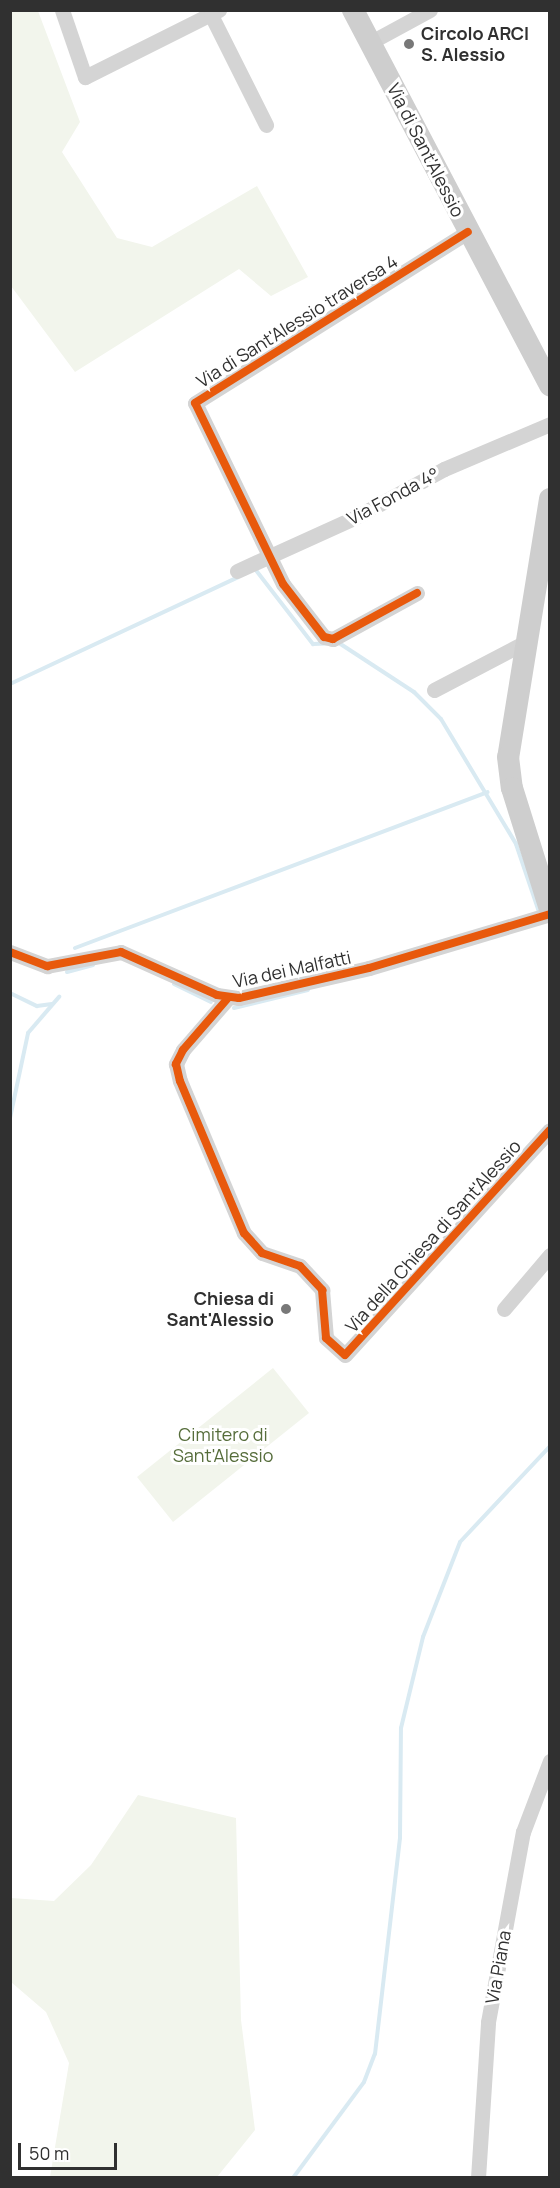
<!DOCTYPE html>
<html>
<head>
<meta charset="utf-8">
<style>
  body { margin:0 }
  #map { position:relative; width:560px; height:2188px; overflow:hidden; background:#fff; font-family:Manrope,sans-serif }
  div>[style] { position:absolute }
  .green>* { inset:0; background:#f2f5ec }
  .stream>* { height:4px; margin:-2px; padding:0 2px; transform-origin:2px; border-radius:2px; background:#d9eaf2 }
  .street>* { height:15px; margin:-7.5px; padding:0 7.5px; transform-origin:7.5px; border-radius:7.5px; background:#d4d4d4 }
  .secondary>* { height:22px; margin:-11px; padding:0 11px; transform-origin:11px; border-radius:11px; background:#cecece }
  .cycleway>* { height:8px; margin:-4px; padding:0 4px; transform-origin:4px; border-radius:4px; background:#e8590c }
  .dots>* { width:16px; height:16px; translate:-50% -50%; box-sizing:border-box; border:3px solid #fff; border-radius:50% }
  span { translate:-50% -50%; white-space:nowrap; text-align:center; line-height:1.15; -webkit-text-stroke:6px #fff; paint-order:stroke }
  .poi-label { font-size:18px; color:#303030; font-weight:700 }
  .left { translate:0 -50%; text-align:left }
  .right { translate:-100% -50%; text-align:right }
  .street-label { font-size:18px; color:#303030 }
  .park-label { font-size:18px; color:#566d3b }
  .frame { position:absolute; inset:0; border:12px solid #303030; pointer-events:none }
  .scale { position:absolute; left:18px; top:2143px; width:99px; height:27px; box-sizing:border-box; border:3px solid #303030; border-top:0; padding-left:8px; font-size:18px; line-height:21px; white-space:nowrap; color:#303030; -webkit-text-stroke:4px #fff; paint-order:stroke }
</style>
</head>
<body>
<div id="map">
  <div class="green">
    <div style="clip-path:polygon(11px 11px,38px 11px,80px 122px,62px 152px,117px 238px,152px 247px,257px 186px,308px 277px,271px 296px,239px 269px,75px 372px,11px 286px)"></div>
    <div style="clip-path:polygon(273px 1368px,309px 1413px,173px 1522px,137px 1477px)"></div>
    <div style="clip-path:polygon(138px 1795px,236px 1818px,241px 2020px,255px 2130px,217px 2177px,50px 2177px,69px 2063px,46px 2012px,11px 1982px,11px 1898px,54px 1901px,91px 1865px)"></div>
  </div>
  <div class="stream">
    <div style="left:255px;top:569px;width:95px;rotate:52.3deg"></div>
    <div style="left:313px;top:644px;width:26px;rotate:-2deg"></div>
    <div style="left:339px;top:643px;width:90px;rotate:33.2deg"></div>
    <div style="left:414px;top:692px;width:38px;rotate:45deg"></div>
    <div style="left:441px;top:719px;width:146px;rotate:59deg"></div>
    <div style="left:516px;top:844px;width:72px;rotate:71.3deg"></div>
    <div style="left:10px;top:684px;width:252px;rotate:-25.1deg"></div>
    <div style="left:75px;top:948px;width:441px;rotate:-20.7deg"></div>
    <div style="left:67px;top:972px;width:27px;rotate:-15deg"></div>
    <div style="left:174px;top:984px;width:41px;rotate:25.9deg"></div>
    <div style="left:10px;top:993px;width:30px;rotate:26deg"></div>
    <div style="left:37px;top:1006px;width:15px;rotate:-8deg"></div>
    <div style="left:234px;top:1008px;width:76px;rotate:-13.7deg"></div>
    <div style="left:10px;top:1118px;width:87px;rotate:-78deg"></div>
    <div style="left:28px;top:1033px;width:48px;rotate:-49.3deg"></div>
    <div style="left:293px;top:2178px;width:119px;rotate:-53.5deg"></div>
    <div style="left:364px;top:2082px;width:30px;rotate:-69deg"></div>
    <div style="left:375px;top:2054px;width:217px;rotate:-83.4deg"></div>
    <div style="left:400px;top:1838px;width:110px;rotate:-89.5deg"></div>
    <div style="left:401px;top:1728px;width:94px;rotate:-76.4deg"></div>
    <div style="left:423px;top:1637px;width:102px;rotate:-68.7deg"></div>
    <div style="left:460px;top:1542px;width:132px;rotate:-46.8deg"></div>
  </div>
  <div class="street">
    <div style="left:62px;top:10px;width:71px;rotate:71.1deg"></div>
    <div style="left:85px;top:77px;width:150px;rotate:-26.6deg"></div>
    <div style="left:211px;top:15px;width:123px;rotate:63.4deg"></div>
    <div style="left:371px;top:42px;width:67px;rotate:-28.5deg"></div>
    <div style="left:237px;top:571px;width:131px;rotate:-24.4deg"></div>
    <div style="left:356px;top:517px;width:100px;rotate:-28.6deg"></div>
    <div style="left:444px;top:469px;width:115px;rotate:-23deg"></div>
    <div style="left:417px;top:593px;width:96px;rotate:151.3deg"></div>
    <div style="left:333px;top:639px;width:9px;rotate:-167deg"></div>
    <div style="left:324px;top:637px;width:67px;rotate:-127.7deg"></div>
    <div style="left:283px;top:584px;width:201px;rotate:-115.9deg"></div>
    <div style="left:195px;top:403px;width:322px;rotate:-32.1deg"></div>
    <div style="left:434px;top:690px;width:102px;rotate:-27.6deg"></div>
    <div style="left:10px;top:952px;width:40px;rotate:21deg"></div>
    <div style="left:47px;top:966px;width:75px;rotate:-10.7deg"></div>
    <div style="left:121px;top:952px;width:105px;rotate:24.1deg"></div>
    <div style="left:217px;top:995px;width:22px;rotate:8deg"></div>
    <div style="left:239px;top:998px;width:133px;rotate:-13deg"></div>
    <div style="left:369px;top:968px;width:189px;rotate:-16.6deg"></div>
    <div style="left:228px;top:998px;width:69px;rotate:130.9deg"></div>
    <div style="left:183px;top:1050px;width:16px;rotate:117deg"></div>
    <div style="left:176px;top:1064px;width:17px;rotate:77deg"></div>
    <div style="left:180px;top:1081px;width:165px;rotate:67.2deg"></div>
    <div style="left:244px;top:1233px;width:27px;rotate:48deg"></div>
    <div style="left:262px;top:1253px;width:40px;rotate:18.9deg"></div>
    <div style="left:300px;top:1266px;width:33px;rotate:47deg"></div>
    <div style="left:322px;top:1290px;width:48px;rotate:85.2deg"></div>
    <div style="left:326px;top:1338px;width:25px;rotate:42deg"></div>
    <div style="left:345px;top:1355px;width:304px;rotate:-47.7deg"></div>
    <div style="left:504px;top:1309px;width:71px;rotate:-49.6deg"></div>
    <div style="left:478px;top:2178px;width:156px;rotate:-86.3deg"></div>
    <div style="left:488px;top:2022px;width:193px;rotate:-79.6deg"></div>
    <div style="left:523px;top:1832px;width:76px;rotate:-69.2deg"></div>
  </div>
  <div class="secondary">
    <div style="left:353px;top:10px;width:424px;rotate:62.3deg"></div>
    <div style="left:550px;top:499px;width:261px;rotate:99.2deg"></div>
    <div style="left:508px;top:757px;width:31px;rotate:83deg"></div>
    <div style="left:512px;top:788px;width:127px;rotate:72.6deg"></div>
  </div>
  <div class="cycleway">
    <div style="left:417px;top:593px;width:96px;rotate:151.3deg"></div>
    <div style="left:333px;top:639px;width:9px;rotate:-167deg"></div>
    <div style="left:324px;top:637px;width:67px;rotate:-127.7deg"></div>
    <div style="left:283px;top:584px;width:201px;rotate:-115.9deg"></div>
    <div style="left:195px;top:403px;width:322px;rotate:-32.1deg"></div>
    <div style="left:10px;top:952px;width:40px;rotate:21deg"></div>
    <div style="left:47px;top:966px;width:75px;rotate:-10.7deg"></div>
    <div style="left:121px;top:952px;width:105px;rotate:24.1deg"></div>
    <div style="left:217px;top:995px;width:22px;rotate:8deg"></div>
    <div style="left:239px;top:998px;width:133px;rotate:-13deg"></div>
    <div style="left:369px;top:968px;width:189px;rotate:-16.6deg"></div>
    <div style="left:228px;top:998px;width:69px;rotate:130.9deg"></div>
    <div style="left:183px;top:1050px;width:16px;rotate:117deg"></div>
    <div style="left:176px;top:1064px;width:17px;rotate:77deg"></div>
    <div style="left:180px;top:1081px;width:165px;rotate:67.2deg"></div>
    <div style="left:244px;top:1233px;width:27px;rotate:48deg"></div>
    <div style="left:262px;top:1253px;width:40px;rotate:18.9deg"></div>
    <div style="left:300px;top:1266px;width:33px;rotate:47deg"></div>
    <div style="left:322px;top:1290px;width:48px;rotate:85.2deg"></div>
    <div style="left:326px;top:1338px;width:25px;rotate:42deg"></div>
    <div style="left:345px;top:1355px;width:304px;rotate:-47.7deg"></div>
  </div>
  <div class="dots">
    <div style="left:409px;top:44px;background:#787878"></div>
    <div style="left:286px;top:1309px;background:#787878"></div>
  </div>
  <div class="poi-label">
    <span class="left" style="left:421px;top:44px">Circolo ARCI<br>S. Alessio</span>
    <span class="right" style="left:274px;top:1309px">Chiesa di<br>Sant'Alessio</span>
  </div>
  <div class="street-label">
    <span style="left:426px;top:150px;rotate:63deg">Via di Sant'Alessio</span>
    <span style="left:297px;top:321px;rotate:-32deg">Via di Sant'Alessio traversa 4</span>
    <span style="left:393px;top:496px;rotate:-28deg">Via Fonda 4°</span>
    <span style="left:292px;top:969px;rotate:-12deg">Via dei Malfatti</span>
    <span style="left:433px;top:1236px;rotate:-48deg">Via della Chiesa di Sant'Alessio</span>
    <span style="left:498px;top:1967px;rotate:-80deg">Via Piana</span>
  </div>
  <div class="park-label">
    <span style="left:223px;top:1445px">Cimitero di<br>Sant'Alessio</span>
  </div>
  <div class="frame"></div>
  <div class="scale">50 m</div>
</div>
</body>
</html>
